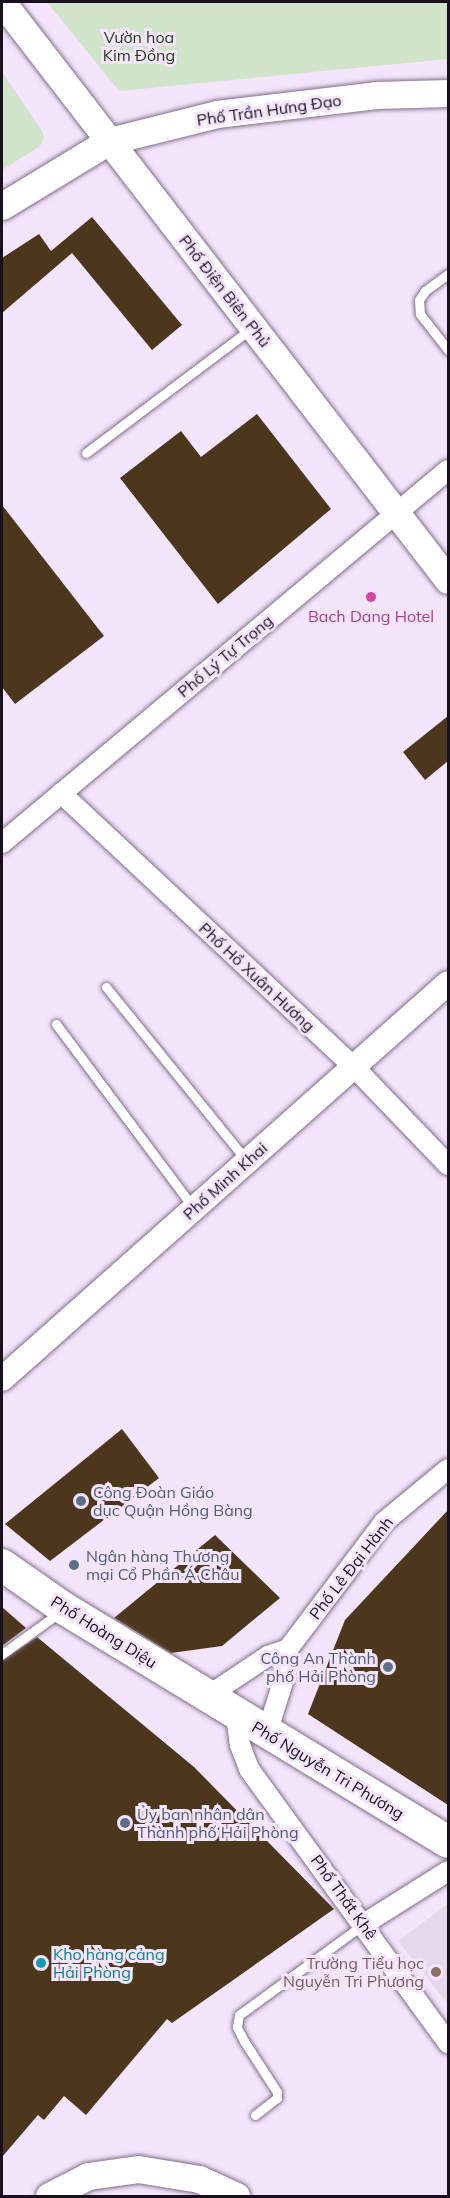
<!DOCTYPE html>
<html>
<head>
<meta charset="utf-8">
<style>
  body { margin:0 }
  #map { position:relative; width:450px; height:2198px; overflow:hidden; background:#f4e4fc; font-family:Mulish,sans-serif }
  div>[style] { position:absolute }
  .education>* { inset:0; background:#e6d7ea }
  .green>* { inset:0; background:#d0e4ca }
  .building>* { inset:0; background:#4c361c }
  .roads { filter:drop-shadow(0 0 2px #806f89) drop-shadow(0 0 2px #806f89) }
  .service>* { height:9px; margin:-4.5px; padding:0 4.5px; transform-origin:4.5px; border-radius:4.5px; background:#fff }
  .minor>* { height:20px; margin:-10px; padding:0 10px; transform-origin:10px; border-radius:10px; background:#fff }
  .tertiary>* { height:24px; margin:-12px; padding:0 12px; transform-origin:12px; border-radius:12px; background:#fff }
  .secondary>* { height:27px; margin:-13.5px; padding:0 13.5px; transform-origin:13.5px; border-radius:13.5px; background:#fff }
  .primary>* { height:32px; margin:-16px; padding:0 16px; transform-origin:16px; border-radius:16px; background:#fff }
  .dots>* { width:16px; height:16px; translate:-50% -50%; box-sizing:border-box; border:3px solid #f4e4fc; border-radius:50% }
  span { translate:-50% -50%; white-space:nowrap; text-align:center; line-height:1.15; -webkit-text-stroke:6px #f4e4fc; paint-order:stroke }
  .park-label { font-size:16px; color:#1d3e11 }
  .street-label { font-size:16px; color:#18111b }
  .hotel-label { font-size:16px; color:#b23c85 }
  .service-label { font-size:16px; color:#4e5e75 }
  .left { translate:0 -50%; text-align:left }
  .right { translate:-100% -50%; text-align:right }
  .culture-label { font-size:16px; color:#0d838f }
  .education-label { font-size:16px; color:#785e54 }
  .frame { position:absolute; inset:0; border:3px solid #18111b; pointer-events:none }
</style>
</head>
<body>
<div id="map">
  <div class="education">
    <div style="clip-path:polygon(448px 1904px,448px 2004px,398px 1941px)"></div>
  </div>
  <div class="green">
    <div style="clip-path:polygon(47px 2px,448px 2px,448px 59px,119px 91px)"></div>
    <div style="clip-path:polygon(2px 72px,42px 131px,44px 138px,40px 146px,2px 170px)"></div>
  </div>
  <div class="building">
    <div style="clip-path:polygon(92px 217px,182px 325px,152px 350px,72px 253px,2px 313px,2px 258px,39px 234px,51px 251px)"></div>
    <div style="clip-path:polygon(257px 414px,331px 509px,218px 604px,120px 478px,181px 431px,201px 457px)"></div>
    <div style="clip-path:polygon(2px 505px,104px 636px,15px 704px,2px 687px)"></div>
    <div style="clip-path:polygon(448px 716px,448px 761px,425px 780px,403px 752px)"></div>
    <div style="clip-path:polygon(122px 1429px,159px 1478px,50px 1561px,5px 1524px)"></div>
    <div style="clip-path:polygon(448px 1510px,448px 1805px,308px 1714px,345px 1620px)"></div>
    <div style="clip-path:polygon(215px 1535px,280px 1598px,222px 1646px,171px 1653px,114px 1618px)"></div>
    <div style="clip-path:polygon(2px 1607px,26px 1628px,2px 1646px)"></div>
    <div style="clip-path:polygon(37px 1637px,194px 1767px,334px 1909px,172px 2023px,167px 2019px,86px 2115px,64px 2096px,44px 2120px,38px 2115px,2px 2157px,2px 1661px)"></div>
  </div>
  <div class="roads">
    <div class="service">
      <div style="left:448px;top:274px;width:29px;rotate:144deg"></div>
      <div style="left:425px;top:291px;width:11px;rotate:124deg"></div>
      <div style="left:419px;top:300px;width:14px;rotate:86deg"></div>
      <div style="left:420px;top:314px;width:46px;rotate:52.1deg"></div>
      <div style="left:86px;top:453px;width:208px;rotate:-37deg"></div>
      <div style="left:106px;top:987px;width:223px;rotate:51deg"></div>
      <div style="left:56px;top:1024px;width:229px;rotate:53.2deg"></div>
      <div style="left:2px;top:1654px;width:72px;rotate:-35.9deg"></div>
      <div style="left:255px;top:2115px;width:28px;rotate:-38deg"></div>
      <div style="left:277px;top:2098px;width:6px;rotate:-90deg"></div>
      <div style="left:277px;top:2092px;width:61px;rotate:-122.9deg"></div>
      <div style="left:244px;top:2041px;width:16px;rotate:-117deg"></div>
      <div style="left:237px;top:2027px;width:12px;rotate:-81deg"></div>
      <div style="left:239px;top:2015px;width:155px;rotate:-36.1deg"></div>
    </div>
    <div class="minor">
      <div style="left:61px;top:793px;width:401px;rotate:43.1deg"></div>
      <div style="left:354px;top:1067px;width:136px;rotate:46.2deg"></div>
      <div style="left:2px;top:843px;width:581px;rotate:-39.91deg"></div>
      <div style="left:208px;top:1696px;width:72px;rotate:-33.7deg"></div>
      <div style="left:268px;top:1656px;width:21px;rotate:-19deg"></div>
      <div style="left:288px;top:1649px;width:159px;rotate:-52.9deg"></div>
      <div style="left:384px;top:1522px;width:83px;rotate:-39.6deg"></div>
      <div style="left:236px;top:1714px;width:31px;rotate:83deg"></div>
      <div style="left:240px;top:1745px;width:26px;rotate:69deg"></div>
      <div style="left:249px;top:1769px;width:339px;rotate:54deg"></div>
      <div style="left:267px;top:1733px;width:67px;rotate:-72.6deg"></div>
      <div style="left:287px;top:1669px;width:20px;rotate:-87deg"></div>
      <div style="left:364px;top:1924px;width:99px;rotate:-32.2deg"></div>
    </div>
    <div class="tertiary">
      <div style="left:2px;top:1379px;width:596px;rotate:-41.6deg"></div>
    </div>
    <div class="secondary">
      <div style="left:2px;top:2px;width:730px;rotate:52.35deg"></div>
      <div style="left:2px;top:206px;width:125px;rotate:-31.3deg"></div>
      <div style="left:109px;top:141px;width:111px;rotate:-14deg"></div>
      <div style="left:217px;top:114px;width:160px;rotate:-6.8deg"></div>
      <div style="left:376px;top:95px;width:72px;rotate:-1.6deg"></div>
      <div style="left:49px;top:2196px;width:44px;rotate:-27.1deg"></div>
      <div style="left:88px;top:2176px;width:50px;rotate:-8deg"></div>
      <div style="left:138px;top:2169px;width:62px;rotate:9.3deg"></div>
      <div style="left:199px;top:2179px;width:41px;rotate:24.7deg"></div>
    </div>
    <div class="primary">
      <div style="left:2px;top:1565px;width:77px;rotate:34.9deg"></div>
      <div style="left:65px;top:1609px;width:448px;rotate:31.3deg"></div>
    </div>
  </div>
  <div class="dots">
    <div style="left:371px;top:597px;background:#d1479c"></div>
    <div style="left:81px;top:1501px;background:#5c6f8a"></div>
    <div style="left:74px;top:1565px;background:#5c6f8a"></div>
    <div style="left:388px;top:1667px;background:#5c6f8a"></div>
    <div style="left:125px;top:1823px;background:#5c6f8a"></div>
    <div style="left:41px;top:1963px;background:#0f9aa8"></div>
    <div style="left:436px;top:1972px;background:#8d6e63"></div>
  </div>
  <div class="park-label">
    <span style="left:139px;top:46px">Vườn hoa<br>Kim Đồng</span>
  </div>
  <div class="street-label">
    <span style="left:269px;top:110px;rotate:-8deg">Phố Trần Hưng Đạo</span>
    <span style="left:225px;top:291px;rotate:52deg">Phố Điện Biên Phủ</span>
    <span style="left:225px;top:656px;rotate:-40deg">Phố Lý Tự Trọng</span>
    <span style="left:257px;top:977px;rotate:43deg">Phố Hồ Xuân Hương</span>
    <span style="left:225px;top:1181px;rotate:-42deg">Phố Minh Khai</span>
    <span style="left:351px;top:1568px;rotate:-52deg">Phố Lê Đại Hành</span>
    <span style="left:104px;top:1632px;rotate:32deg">Phố Hoàng Diệu</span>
    <span style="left:328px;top:1770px;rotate:31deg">Phố Nguyễn Tri Phương</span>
    <span style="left:344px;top:1897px;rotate:54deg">Phố Thất Khê</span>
  </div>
  <div class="hotel-label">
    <span style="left:371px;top:616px">Bach Dang Hotel</span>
  </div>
  <div class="service-label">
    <span class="left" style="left:93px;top:1501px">Công Đoàn Giáo<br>dục Quận Hồng Bàng</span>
    <span class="left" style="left:86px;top:1565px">Ngân hàng Thương<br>mại Cổ Phần Á Châu</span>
    <span class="right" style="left:376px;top:1667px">Công An Thành<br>phố Hải Phòng</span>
    <span class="left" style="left:137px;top:1823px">Ủy ban nhân dân<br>Thành phố Hải Phòng</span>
  </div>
  <div class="culture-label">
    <span class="left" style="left:53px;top:1963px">Kho hàng cảng<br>Hải Phòng</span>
  </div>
  <div class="education-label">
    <span class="right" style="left:424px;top:1972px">Trường Tiểu học<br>Nguyễn Tri Phương</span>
  </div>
  <div class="frame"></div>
</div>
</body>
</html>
